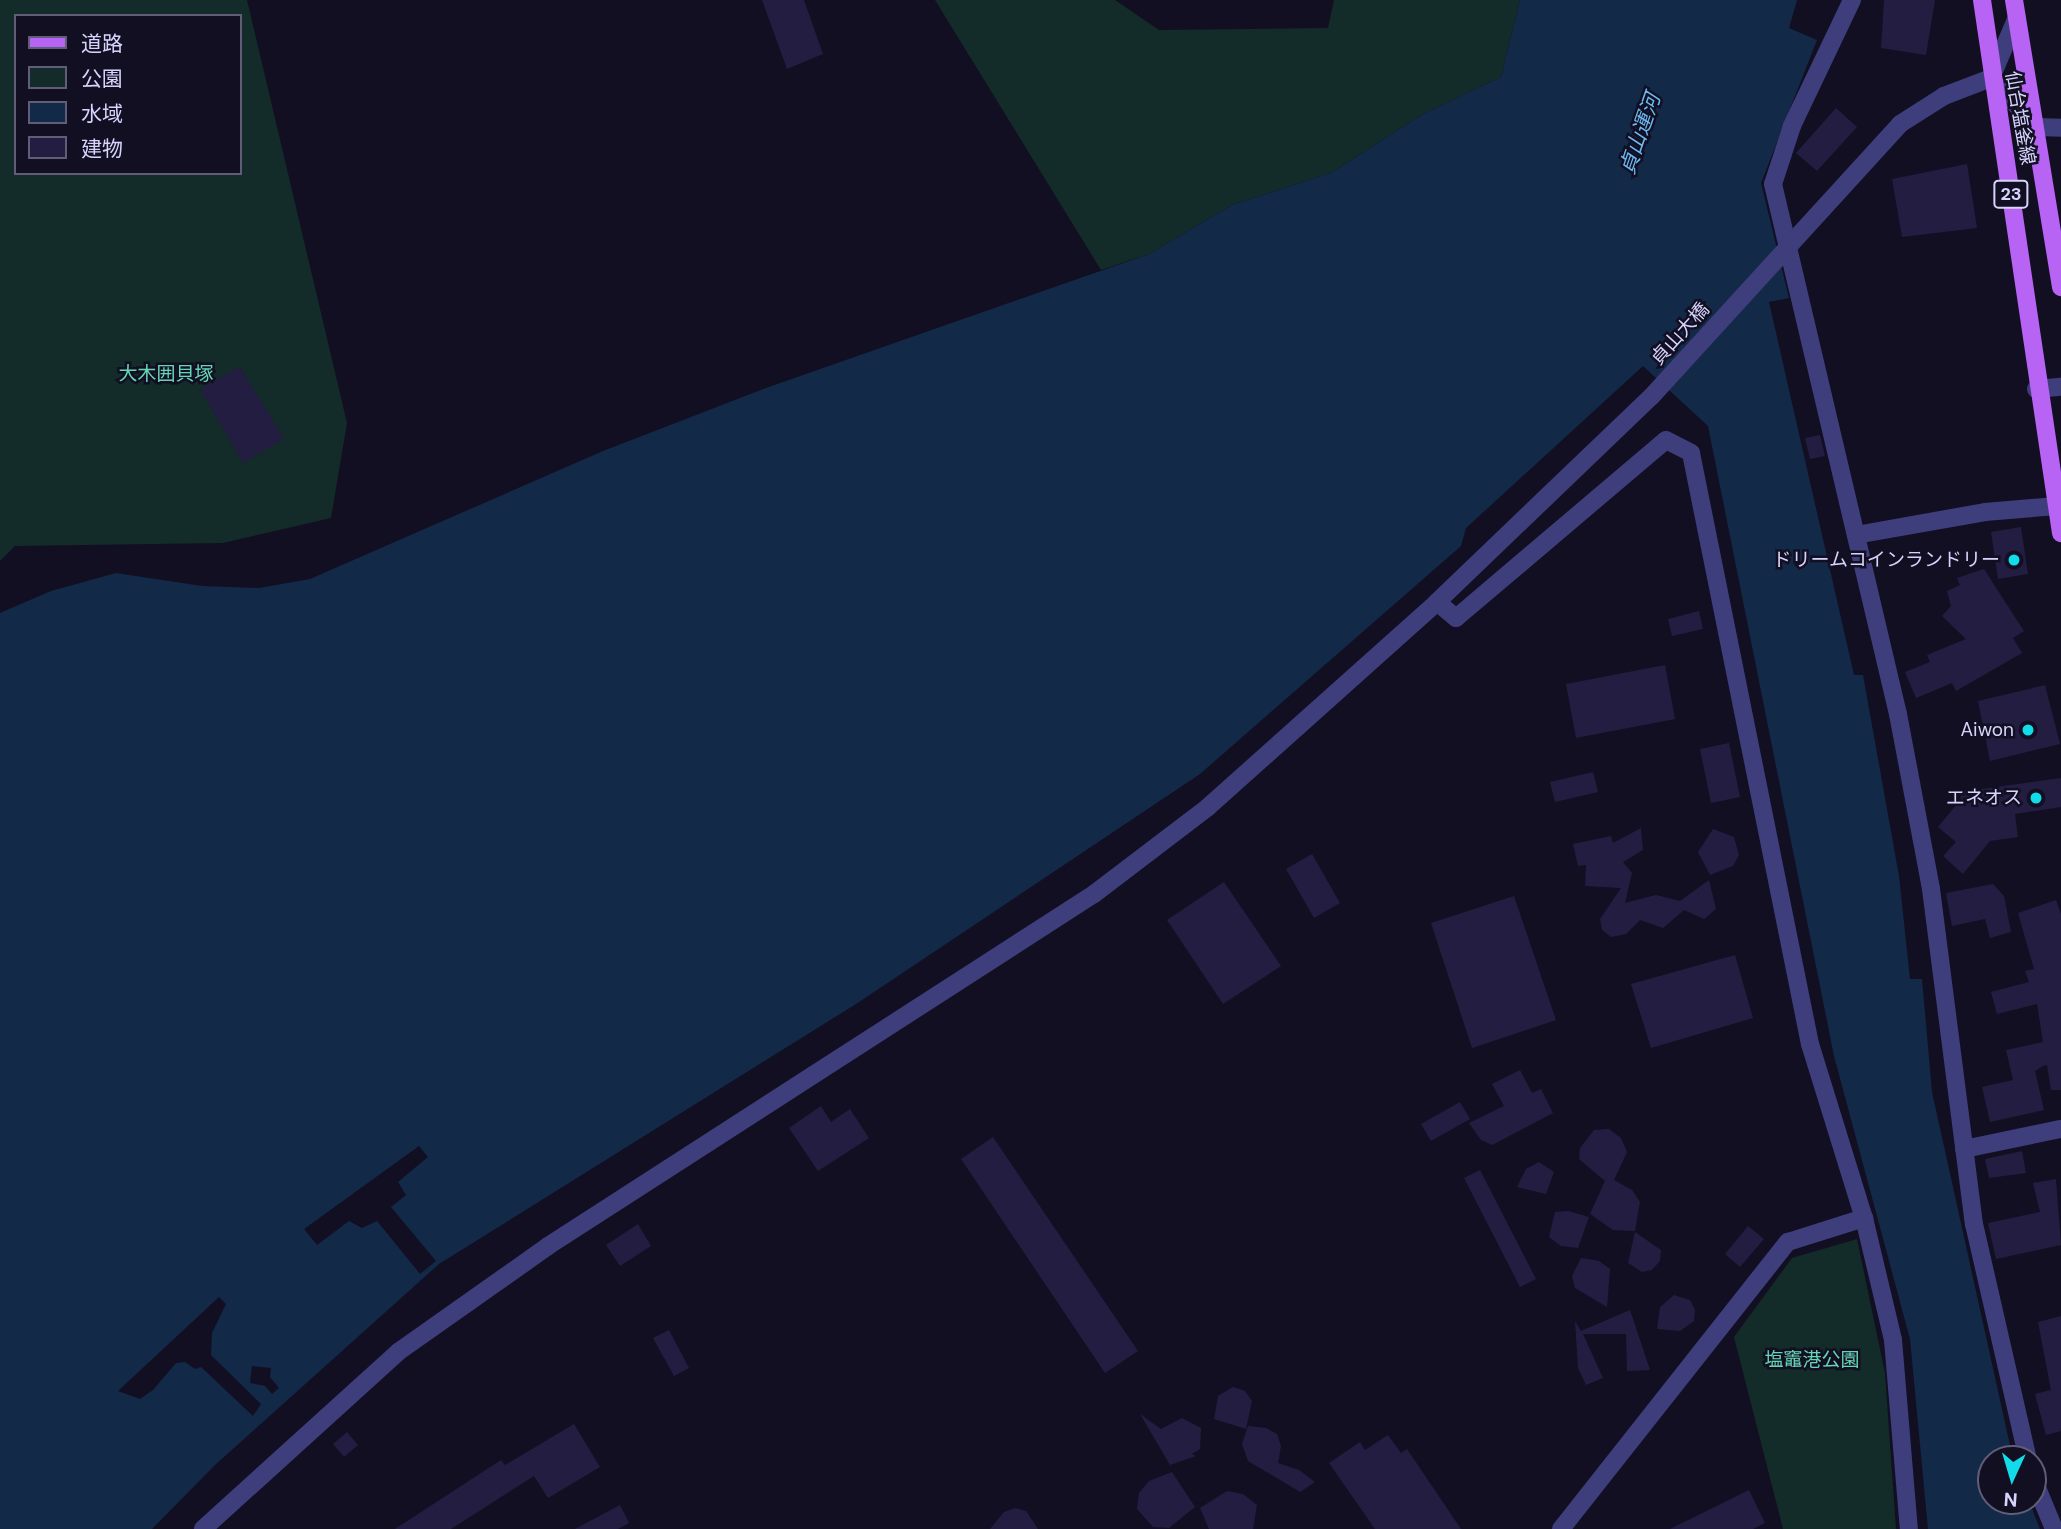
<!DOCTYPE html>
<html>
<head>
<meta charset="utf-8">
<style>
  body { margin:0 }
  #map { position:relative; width:2061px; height:1529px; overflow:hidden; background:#120f22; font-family:"DM Sans","Noto Sans JP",sans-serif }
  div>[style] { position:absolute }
  .green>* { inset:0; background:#132b29 }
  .water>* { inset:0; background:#132948 }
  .pier>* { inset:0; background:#120f22 }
  .building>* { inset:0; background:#231d41 }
  .minor>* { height:18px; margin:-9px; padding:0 9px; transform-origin:9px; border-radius:9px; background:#3e3e7d }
  .major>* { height:18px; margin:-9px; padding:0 9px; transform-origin:9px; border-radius:9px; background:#b763f3 }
  .dots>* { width:19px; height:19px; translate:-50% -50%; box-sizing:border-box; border:4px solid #120f22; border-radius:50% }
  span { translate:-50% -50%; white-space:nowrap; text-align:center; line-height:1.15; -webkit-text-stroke:5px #120f22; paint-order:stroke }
  .shield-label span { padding:2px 5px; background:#120f22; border:2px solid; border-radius:5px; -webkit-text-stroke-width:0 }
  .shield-label { font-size:18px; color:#d6d3fc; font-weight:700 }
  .street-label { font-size:19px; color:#d6d3fc }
  .park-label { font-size:19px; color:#65d6b5 }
  .poi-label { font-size:19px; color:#d6d3fc }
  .right { translate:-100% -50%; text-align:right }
  .water-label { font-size:21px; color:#6ab9f3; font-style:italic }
  .legend { position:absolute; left:14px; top:14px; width:228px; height:161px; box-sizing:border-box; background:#120f22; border:2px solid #605d79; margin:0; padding:9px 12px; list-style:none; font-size:21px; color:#d6d3fc }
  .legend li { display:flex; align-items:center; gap:14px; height:35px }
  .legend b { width:35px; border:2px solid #605d79 }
  .north { position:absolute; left:1977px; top:1445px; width:70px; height:70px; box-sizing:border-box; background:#120f22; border:2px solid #605d79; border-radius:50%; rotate:184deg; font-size:19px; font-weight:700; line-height:28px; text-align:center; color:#d6d3fc }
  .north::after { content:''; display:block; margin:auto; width:24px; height:32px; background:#12dce9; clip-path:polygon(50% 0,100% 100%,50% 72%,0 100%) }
</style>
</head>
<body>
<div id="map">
  <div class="green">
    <div style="clip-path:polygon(evenodd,0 0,247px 0,347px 423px,331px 518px,223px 543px,15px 546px,0 561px,0 0,16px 16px,240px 16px,240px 173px,16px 173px,16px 16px)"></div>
    <div style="clip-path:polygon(935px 0,1115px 0,1159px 30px,1328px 28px,1334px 0,1520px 0,1501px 77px,1423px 114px,1331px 173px,1232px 205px,1149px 254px,1101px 270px)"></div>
    <div style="clip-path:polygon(1857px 1239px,1885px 1373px,1896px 1529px,1783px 1529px,1734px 1337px,1792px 1258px)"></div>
  </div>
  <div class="water">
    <div style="clip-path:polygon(1520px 0,1797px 0,1789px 28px,1817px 40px,1761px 183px,1789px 298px,1769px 302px,1854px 675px,1863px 675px,1899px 876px,1910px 979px,1922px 979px,1932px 1092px,2013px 1459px,1991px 1459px,1991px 1501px,2029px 1501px,2040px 1529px,1928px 1529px,1910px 1339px,1834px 1056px,1708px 426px,1643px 366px,1466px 528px,1461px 546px,1200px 774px,856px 1004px,439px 1264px,215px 1465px,152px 1529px,0 1529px,0 613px,51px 591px,116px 573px,202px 586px,259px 588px,310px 579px,603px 451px,766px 388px,1149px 254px,1232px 205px,1331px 173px,1423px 114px,1501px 77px)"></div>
  </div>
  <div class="pier">
    <div style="clip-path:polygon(419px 1146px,428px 1157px,398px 1182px,406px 1195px,391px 1207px,436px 1261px,420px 1274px,377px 1221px,362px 1228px,349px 1221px,317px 1245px,304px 1229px)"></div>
    <div style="clip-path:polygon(219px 1297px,226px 1304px,212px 1333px,211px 1355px,261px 1404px,253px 1416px,201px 1367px,195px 1369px,185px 1362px,176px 1363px,153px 1390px,140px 1399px,118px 1391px)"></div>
    <div style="clip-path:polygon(252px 1366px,271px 1368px,270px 1377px,279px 1388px,272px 1394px,265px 1386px,250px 1383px)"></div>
  </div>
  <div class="building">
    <div style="clip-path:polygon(762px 0,804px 0,823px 54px,787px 69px)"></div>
    <div style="clip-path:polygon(1884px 0,1935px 0,1926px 55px,1881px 48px)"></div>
    <div style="clip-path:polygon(1836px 108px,1857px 127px,1817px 171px,1796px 153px)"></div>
    <div style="clip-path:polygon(1967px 164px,1977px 228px,1902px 237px,1892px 179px)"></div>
    <div style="clip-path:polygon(240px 367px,284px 439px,243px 463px,200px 389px)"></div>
    <div style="clip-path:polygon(1820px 435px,1825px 456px,1810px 459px,1805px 438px)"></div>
    <div style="clip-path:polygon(2021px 527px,2028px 574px,1998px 579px,1991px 532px)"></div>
    <div style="clip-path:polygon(1984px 569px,2024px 631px,2013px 638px,2022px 653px,1956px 691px,1952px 683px,1916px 698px,1905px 672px,1930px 662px,1927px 655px,1966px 639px,1942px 616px,1951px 606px,1947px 591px,1960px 585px,1957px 578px)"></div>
    <div style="clip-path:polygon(1699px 611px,1703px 629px,1672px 636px,1668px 619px)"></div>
    <div style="clip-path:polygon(1665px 665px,1675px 719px,1576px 738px,1566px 684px)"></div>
    <div style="clip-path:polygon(2045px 685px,2060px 744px,1990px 761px,1978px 701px)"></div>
    <div style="clip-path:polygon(1729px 743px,1740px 797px,1711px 803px,1700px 749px)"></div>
    <div style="clip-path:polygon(1593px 772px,1598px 792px,1555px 802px,1550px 782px)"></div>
    <div style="clip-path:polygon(2061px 778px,2061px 807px,2015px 814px,2018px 837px,1990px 841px,1963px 874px,1943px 856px,1956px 842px,1938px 827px,1961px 799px,1960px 792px)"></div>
    <div style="clip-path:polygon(1641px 828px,1643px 850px,1623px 862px,1632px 873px,1625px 903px,1656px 895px,1680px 901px,1709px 880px,1716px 909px,1704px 919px,1684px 910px,1663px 928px,1640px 920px,1626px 934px,1611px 937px,1602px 930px,1600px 919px,1621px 888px,1585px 886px,1586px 865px,1578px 866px,1573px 844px,1611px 836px,1613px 843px)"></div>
    <div style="clip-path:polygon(1713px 829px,1734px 837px,1739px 855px,1733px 866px,1710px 875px,1698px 852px)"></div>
    <div style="clip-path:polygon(1312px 854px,1340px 903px,1314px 918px,1286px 869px)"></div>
    <div style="clip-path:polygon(1224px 882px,1281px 966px,1223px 1004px,1167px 920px)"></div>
    <div style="clip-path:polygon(1993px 884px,2004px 896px,2011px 932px,1990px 938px,1985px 919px,1952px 926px,1946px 893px)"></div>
    <div style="clip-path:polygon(1514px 896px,1556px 1020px,1472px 1048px,1431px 923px)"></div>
    <div style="clip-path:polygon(2056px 900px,2061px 914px,2061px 1090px,2051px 1090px,2047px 1065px,2043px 1066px,2035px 1071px,2044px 1110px,1990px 1122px,1982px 1087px,2013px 1080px,2006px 1050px,2043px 1042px,2037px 1004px,1997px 1014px,1991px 992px,2029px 982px,2025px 971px,2034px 969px,2018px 913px)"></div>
    <div style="clip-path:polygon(1735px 955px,1753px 1018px,1651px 1048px,1631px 984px)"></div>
    <div style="clip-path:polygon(1520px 1070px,1532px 1093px,1541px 1089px,1553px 1113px,1492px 1145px,1481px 1140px,1469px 1123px,1504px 1106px,1492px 1084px)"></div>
    <div style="clip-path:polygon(1460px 1102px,1470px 1119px,1431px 1141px,1421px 1124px)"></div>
    <div style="clip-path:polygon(821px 1106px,831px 1122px,850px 1109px,869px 1138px,818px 1171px,789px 1128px)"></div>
    <div style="clip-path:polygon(1609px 1129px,1621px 1138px,1627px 1152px,1614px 1180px,1632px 1190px,1640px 1202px,1635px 1231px,1613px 1230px,1590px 1214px,1605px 1181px,1579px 1159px,1580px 1148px,1594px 1130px)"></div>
    <div style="clip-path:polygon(993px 1137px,1138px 1351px,1105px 1373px,961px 1159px)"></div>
    <div style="clip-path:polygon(2022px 1151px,2026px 1173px,1989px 1178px,1985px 1159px)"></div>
    <div style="clip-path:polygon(1539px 1162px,1554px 1172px,1546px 1194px,1517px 1187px,1526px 1169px)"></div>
    <div style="clip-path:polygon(1480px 1170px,1536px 1279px,1520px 1287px,1464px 1178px)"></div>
    <div style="clip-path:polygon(2056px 1179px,2061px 1245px,1996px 1259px,1988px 1223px,2040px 1212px,2033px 1183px)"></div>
    <div style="clip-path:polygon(1568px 1211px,1589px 1217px,1578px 1248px,1561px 1246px,1549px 1237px,1555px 1212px)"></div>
    <div style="clip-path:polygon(638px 1224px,651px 1246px,620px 1266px,606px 1245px)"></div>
    <div style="clip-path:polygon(1748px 1226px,1764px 1239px,1740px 1267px,1725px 1254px)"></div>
    <div style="clip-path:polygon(1635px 1232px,1661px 1250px,1660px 1261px,1652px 1270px,1642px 1272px,1628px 1263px)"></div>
    <div style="clip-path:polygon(1581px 1258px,1599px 1261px,1610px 1269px,1607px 1307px,1575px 1288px,1572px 1276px)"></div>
    <div style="clip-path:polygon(1674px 1295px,1690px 1300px,1695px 1310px,1694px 1321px,1680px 1331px,1657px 1329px,1660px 1307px)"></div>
    <div style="clip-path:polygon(1630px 1310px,1650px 1370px,1627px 1371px,1626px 1334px,1583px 1334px,1603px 1378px,1586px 1385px,1578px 1368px,1575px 1321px,1581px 1331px)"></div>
    <div style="clip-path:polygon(2061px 1316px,2061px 1431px,2046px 1435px,2035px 1394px,2051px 1390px,2038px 1322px)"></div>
    <div style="clip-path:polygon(669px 1330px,689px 1368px,674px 1376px,653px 1338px)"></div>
    <div style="clip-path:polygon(1233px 1387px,1245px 1391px,1252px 1401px,1246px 1429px,1214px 1419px,1218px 1396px)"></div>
    <div style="clip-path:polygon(1140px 1414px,1161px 1429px,1182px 1418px,1201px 1428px,1200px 1449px,1192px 1454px,1196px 1456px,1170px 1465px)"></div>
    <div style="clip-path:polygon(574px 1424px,600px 1467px,548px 1498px,534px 1476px,451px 1529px,395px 1529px,501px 1460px,505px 1465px)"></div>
    <div style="clip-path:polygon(1248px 1426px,1266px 1428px,1277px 1434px,1281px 1446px,1278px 1463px,1299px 1470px,1315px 1482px,1300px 1492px,1248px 1461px,1242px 1444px)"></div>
    <div style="clip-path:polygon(347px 1432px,358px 1445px,344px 1457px,333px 1444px)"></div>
    <div style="clip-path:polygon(1388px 1435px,1401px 1453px,1407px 1449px,1461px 1529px,1375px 1529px,1329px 1463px,1360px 1442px,1365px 1450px)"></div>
    <div style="clip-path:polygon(1172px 1472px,1195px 1507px,1169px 1528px,1153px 1527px,1137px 1509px,1139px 1493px,1149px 1481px)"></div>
    <div style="clip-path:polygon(1749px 1490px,1765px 1523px,1753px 1529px,1670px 1529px)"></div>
    <div style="clip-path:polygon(1227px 1491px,1243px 1494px,1257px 1505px,1253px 1529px,1209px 1529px,1200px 1508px)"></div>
    <div style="clip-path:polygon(620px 1505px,629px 1523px,618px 1529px,575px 1529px)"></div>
    <div style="clip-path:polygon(1015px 1508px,1026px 1511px,1038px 1529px,990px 1529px,1004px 1512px)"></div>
  </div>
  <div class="minor">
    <div style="left:1852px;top:0;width:140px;rotate:115.5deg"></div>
    <div style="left:1792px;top:126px;width:61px;rotate:108.1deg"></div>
    <div style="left:1773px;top:184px;width:545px;rotate:76.73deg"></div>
    <div style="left:1898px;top:714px;width:178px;rotate:79.3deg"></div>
    <div style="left:1931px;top:889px;width:338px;rotate:82.7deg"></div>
    <div style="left:1974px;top:1224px;width:241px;rotate:77.1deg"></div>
    <div style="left:1991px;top:78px;width:67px;rotate:46.8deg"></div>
    <div style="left:2037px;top:127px;width:24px;rotate:2deg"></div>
    <div style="left:2036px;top:389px;width:25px;rotate:-5deg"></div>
    <div style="left:1856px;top:535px;width:131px;rotate:-10.1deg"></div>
    <div style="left:1985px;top:512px;width:72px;rotate:-4.8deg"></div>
    <div style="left:1437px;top:602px;width:25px;rotate:40deg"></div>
    <div style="left:1456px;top:618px;width:275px;rotate:-40.3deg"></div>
    <div style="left:1666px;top:440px;width:28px;rotate:27deg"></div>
    <div style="left:1691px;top:453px;width:603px;rotate:78.62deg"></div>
    <div style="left:1810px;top:1044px;width:182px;rotate:72.8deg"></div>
    <div style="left:1864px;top:1218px;width:125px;rotate:76.6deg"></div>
    <div style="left:1893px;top:1340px;width:190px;rotate:85.2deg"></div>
    <div style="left:1964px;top:1149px;width:99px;rotate:-11.7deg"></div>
    <div style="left:2033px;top:1478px;width:55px;rotate:67.6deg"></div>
    <div style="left:203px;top:1529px;width:263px;rotate:-42.2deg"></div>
    <div style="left:398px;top:1352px;width:184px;rotate:-35.2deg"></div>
    <div style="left:548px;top:1246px;width:650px;rotate:-32.81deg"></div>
    <div style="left:1094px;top:894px;width:143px;rotate:-37.3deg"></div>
    <div style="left:1208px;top:807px;width:307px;rotate:-41.8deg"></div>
    <div style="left:1437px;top:602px;width:296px;rotate:-43.8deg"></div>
    <div style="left:1651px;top:397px;width:369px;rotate:-47.6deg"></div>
    <div style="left:1900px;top:124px;width:52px;rotate:-32.5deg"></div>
    <div style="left:1944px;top:96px;width:50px;rotate:-21deg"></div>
    <div style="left:1991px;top:78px;width:66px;rotate:-66.9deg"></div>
    <div style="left:1561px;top:1529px;width:366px;rotate:-51.7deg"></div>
    <div style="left:1788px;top:1242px;width:80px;rotate:-17.5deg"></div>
  </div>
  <div class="major">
    <div style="left:1982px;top:0;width:539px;rotate:81.57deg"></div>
    <div style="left:2014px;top:0;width:291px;rotate:80.7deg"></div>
  </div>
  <div class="dots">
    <div style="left:2014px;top:560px;background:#12dce9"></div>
    <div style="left:2028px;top:730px;background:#12dce9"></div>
    <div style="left:2036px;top:798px;background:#12dce9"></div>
  </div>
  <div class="shield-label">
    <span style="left:2011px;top:194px">23</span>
  </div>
  <div class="street-label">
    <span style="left:2020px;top:118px;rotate:80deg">仙台塩釜線</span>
    <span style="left:1680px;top:334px;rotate:-48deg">貞山大橋</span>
  </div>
  <div class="park-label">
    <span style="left:166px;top:374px">大木囲貝塚</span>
    <span style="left:1812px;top:1360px">塩竈港公園</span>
  </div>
  <div class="poi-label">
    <span class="right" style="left:2000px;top:560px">ドリームコインランドリー</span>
    <span class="right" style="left:2014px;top:730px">Aiwon</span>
    <span class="right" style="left:2022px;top:798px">エネオス</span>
  </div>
  <div class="water-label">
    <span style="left:1640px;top:134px;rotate:-71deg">貞山運河</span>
  </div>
  <ul class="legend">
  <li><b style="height:9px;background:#b763f3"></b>道路</li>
  <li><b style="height:19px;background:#132b29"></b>公園</li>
  <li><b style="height:19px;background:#132948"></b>水域</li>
  <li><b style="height:19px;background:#231d41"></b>建物</li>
  </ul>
  <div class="north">N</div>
</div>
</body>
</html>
